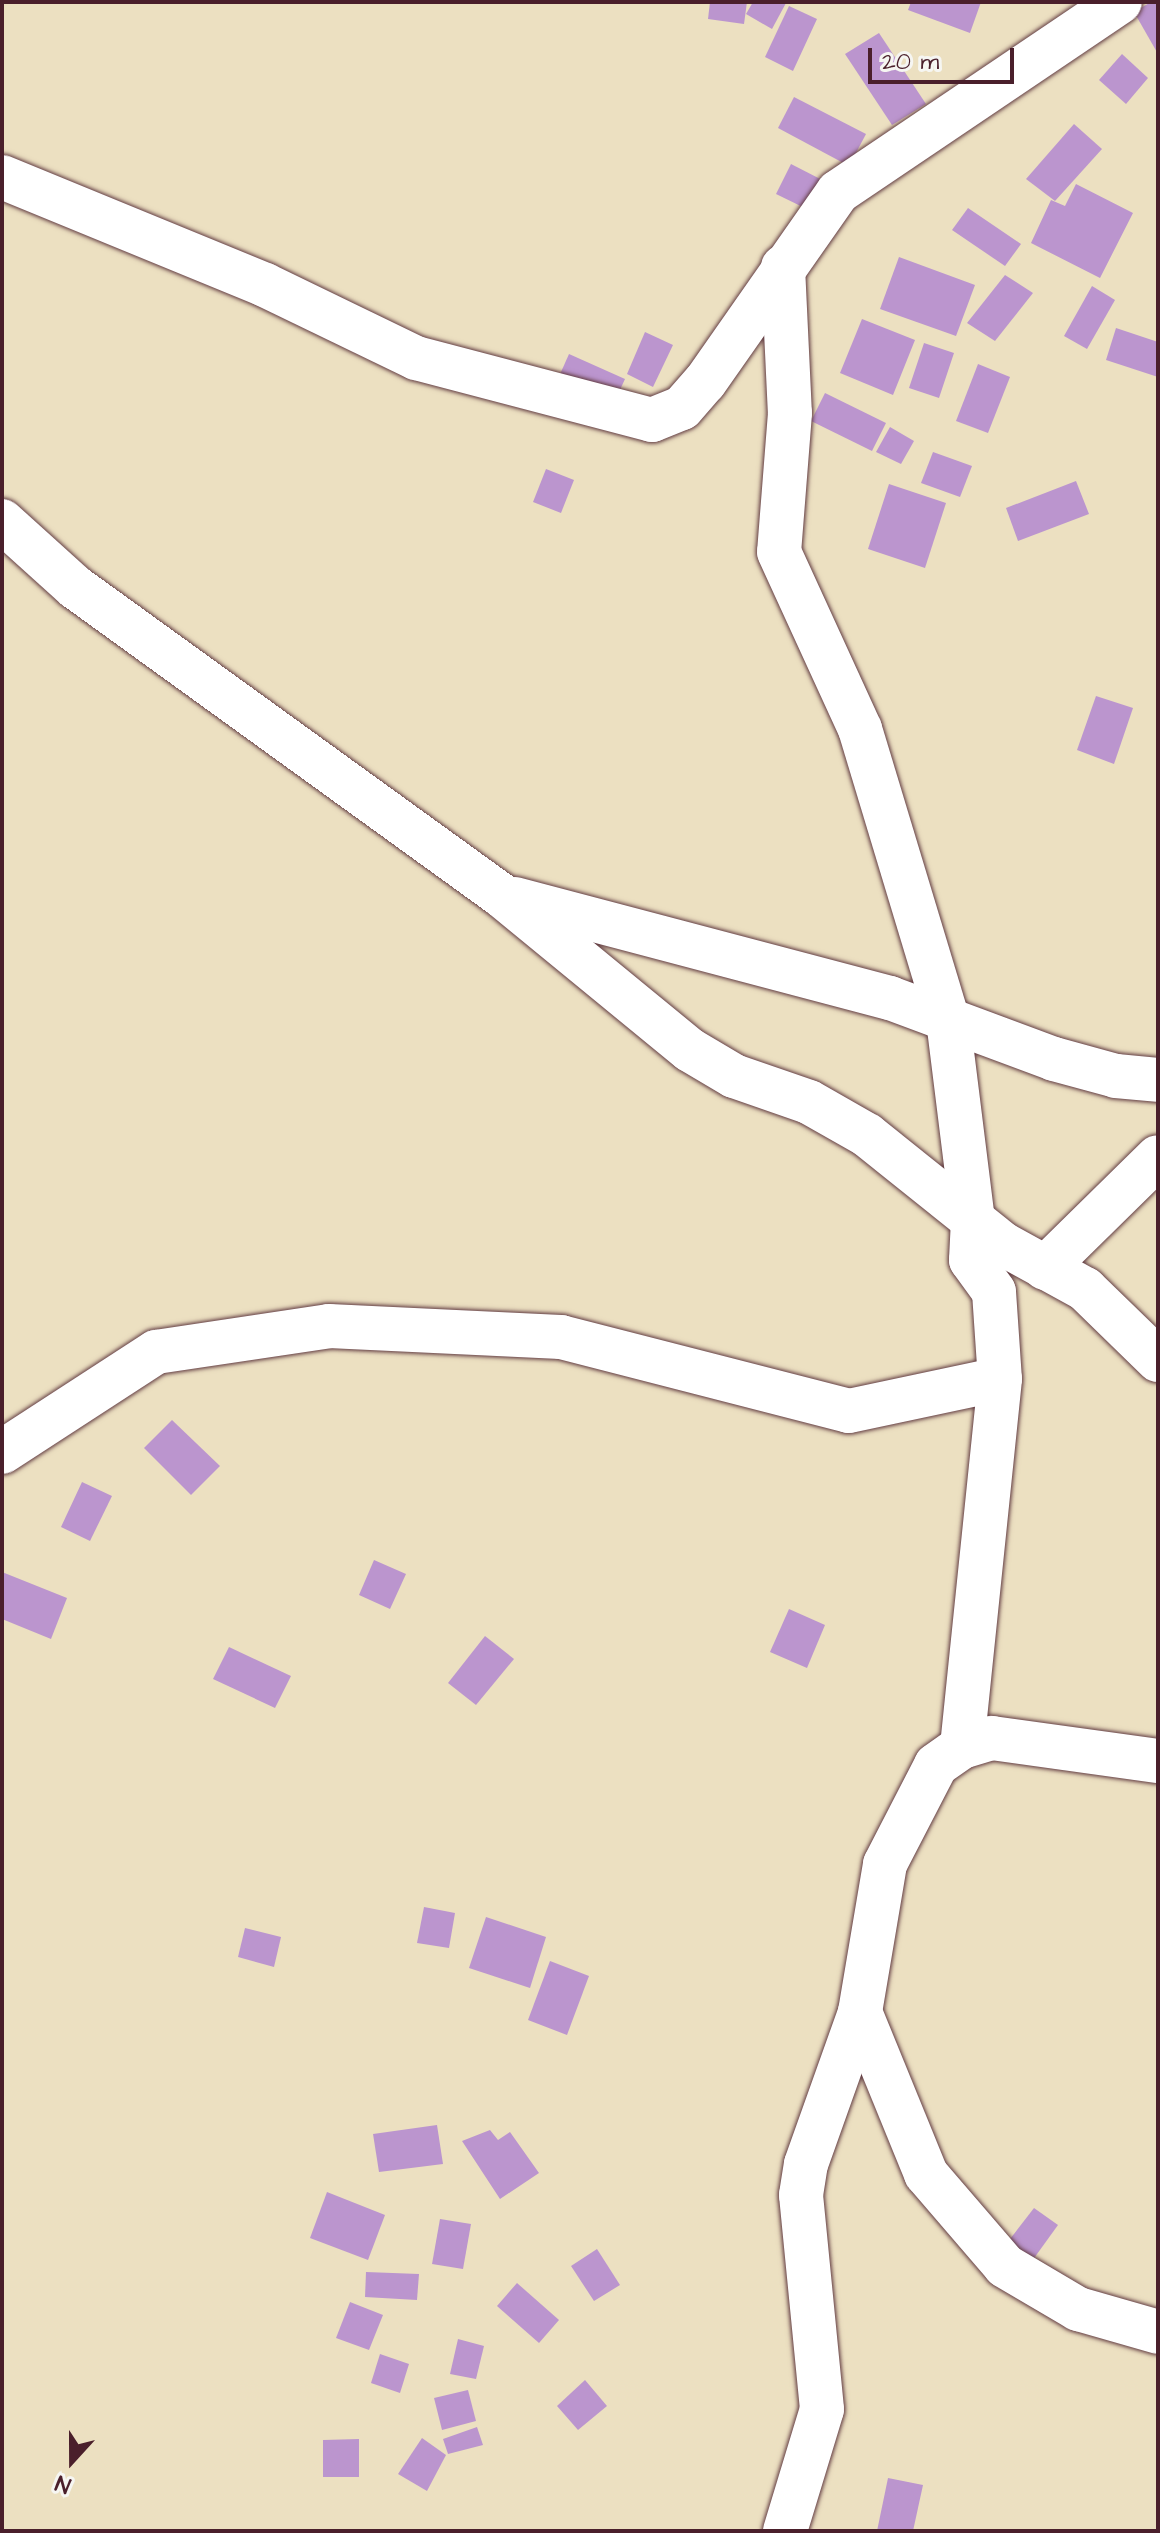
<!DOCTYPE html>
<html>
<head>
<meta charset="utf-8">
<style>
  body { margin:0 }
  #map { position:relative; width:1160px; height:2533px; overflow:hidden; background:#ece0c1; font-family:"Architects Daughter",sans-serif }
  div>[style] { position:absolute }
  .building>* { inset:0; background:#bb95ce }
  .roads { filter:drop-shadow(0 0 2px #623c42) drop-shadow(0 0 2px #623c42) }
  .minor>* { height:44px; margin:-22px; padding:0 22px; transform-origin:22px; border-radius:22px; background:#fff }
  span { translate:-50% -50%; white-space:nowrap; text-align:center; line-height:1.15; -webkit-text-stroke:7px #f6f6f2; paint-order:stroke }
  .frame { position:absolute; inset:0; border:4px solid #4a1f2b; pointer-events:none }
  .north { position:absolute; left:32px; top:2421px; width:80px; height:80px; -webkit-text-stroke:6px #f6f6f2; paint-order:stroke; rotate:201deg; font-size:22px; font-weight:700; line-height:32px; text-align:center; color:#4a1f2b }
  .north::after { content:''; display:block; margin:auto; width:28px; height:36px; background:#4a1f2b; clip-path:polygon(50% 0,100% 100%,50% 72%,0 100%) }
  .scale { position:absolute; left:868px; top:48px; width:146px; height:36px; box-sizing:border-box; border:4px solid #4a1f2b; border-top:0; padding-left:10px; font-size:24px; line-height:28px; white-space:nowrap; color:#4a1f2b; -webkit-text-stroke:6px #f6f6f2; paint-order:stroke }
</style>
</head>
<body>
<div id="map">
  <div class="building">
    <div style="clip-path:polygon(710px 2px,747px 2px,744px 24px,708px 19px)"></div>
    <div style="clip-path:polygon(753px 2px,784px 2px,786px 3px,772px 29px,746px 14px)"></div>
    <div style="clip-path:polygon(911px 2px,981px 2px,970px 33px,908px 10px)"></div>
    <div style="clip-path:polygon(1151px 2px,1158px 2px,1158px 54px,1134px 12px)"></div>
    <div style="clip-path:polygon(789px 6px,817px 19px,793px 71px,765px 57px)"></div>
    <div style="clip-path:polygon(879px 33px,926px 104px,892px 125px,845px 54px)"></div>
    <div style="clip-path:polygon(1122px 54px,1148px 78px,1126px 104px,1099px 80px)"></div>
    <div style="clip-path:polygon(794px 97px,866px 134px,849px 166px,778px 128px)"></div>
    <div style="clip-path:polygon(1074px 124px,1102px 149px,1055px 201px,1026px 179px)"></div>
    <div style="clip-path:polygon(791px 164px,830px 184px,815px 213px,776px 194px)"></div>
    <div style="clip-path:polygon(1076px 184px,1133px 213px,1100px 278px,1031px 243px,1051px 200px,1065px 206px)"></div>
    <div style="clip-path:polygon(968px 208px,1021px 244px,1005px 266px,952px 230px)"></div>
    <div style="clip-path:polygon(899px 257px,975px 285px,956px 336px,880px 309px)"></div>
    <div style="clip-path:polygon(1005px 275px,1033px 293px,995px 341px,967px 323px)"></div>
    <div style="clip-path:polygon(1092px 286px,1115px 300px,1087px 349px,1064px 336px)"></div>
    <div style="clip-path:polygon(862px 319px,915px 340px,893px 395px,840px 373px)"></div>
    <div style="clip-path:polygon(1116px 328px,1158px 342px,1158px 377px,1106px 360px)"></div>
    <div style="clip-path:polygon(645px 332px,673px 345px,653px 387px,627px 374px)"></div>
    <div style="clip-path:polygon(924px 343px,954px 353px,939px 398px,909px 388px)"></div>
    <div style="clip-path:polygon(569px 354px,625px 379px,613px 405px,557px 381px)"></div>
    <div style="clip-path:polygon(978px 364px,1010px 377px,988px 433px,956px 421px)"></div>
    <div style="clip-path:polygon(825px 393px,886px 423px,872px 451px,811px 421px)"></div>
    <div style="clip-path:polygon(890px 427px,914px 441px,901px 464px,876px 452px)"></div>
    <div style="clip-path:polygon(933px 452px,972px 466px,960px 497px,921px 483px)"></div>
    <div style="clip-path:polygon(546px 469px,574px 480px,561px 513px,533px 502px)"></div>
    <div style="clip-path:polygon(1076px 481px,1089px 514px,1018px 541px,1006px 508px)"></div>
    <div style="clip-path:polygon(889px 484px,946px 503px,925px 568px,868px 549px)"></div>
    <div style="clip-path:polygon(1096px 696px,1133px 708px,1114px 764px,1077px 750px)"></div>
    <div style="clip-path:polygon(172px 1420px,220px 1466px,191px 1495px,144px 1448px)"></div>
    <div style="clip-path:polygon(82px 1482px,112px 1496px,90px 1541px,61px 1527px)"></div>
    <div style="clip-path:polygon(374px 1560px,406px 1574px,390px 1609px,359px 1595px)"></div>
    <div style="clip-path:polygon(2px 1572px,67px 1598px,51px 1639px,2px 1619px)"></div>
    <div style="clip-path:polygon(789px 1609px,825px 1625px,807px 1668px,770px 1652px)"></div>
    <div style="clip-path:polygon(485px 1636px,514px 1659px,476px 1705px,448px 1683px)"></div>
    <div style="clip-path:polygon(229px 1647px,291px 1676px,275px 1708px,213px 1679px)"></div>
    <div style="clip-path:polygon(424px 1907px,455px 1913px,449px 1948px,417px 1943px)"></div>
    <div style="clip-path:polygon(486px 1917px,546px 1937px,530px 1988px,469px 1968px)"></div>
    <div style="clip-path:polygon(245px 1928px,281px 1937px,274px 1967px,238px 1957px)"></div>
    <div style="clip-path:polygon(550px 1961px,589px 1976px,567px 2035px,528px 2020px)"></div>
    <div style="clip-path:polygon(437px 2125px,443px 2164px,379px 2172px,373px 2134px)"></div>
    <div style="clip-path:polygon(490px 2130px,498px 2140px,510px 2132px,539px 2173px,500px 2199px,462px 2141px)"></div>
    <div style="clip-path:polygon(327px 2192px,385px 2215px,368px 2260px,310px 2238px)"></div>
    <div style="clip-path:polygon(1034px 2208px,1058px 2225px,1032px 2261px,1007px 2243px)"></div>
    <div style="clip-path:polygon(440px 2219px,471px 2224px,463px 2269px,432px 2264px)"></div>
    <div style="clip-path:polygon(597px 2249px,620px 2285px,594px 2301px,571px 2266px)"></div>
    <div style="clip-path:polygon(366px 2272px,419px 2274px,417px 2300px,365px 2297px)"></div>
    <div style="clip-path:polygon(517px 2283px,559px 2320px,539px 2343px,497px 2306px)"></div>
    <div style="clip-path:polygon(350px 2302px,383px 2315px,369px 2350px,336px 2338px)"></div>
    <div style="clip-path:polygon(458px 2339px,484px 2346px,476px 2379px,450px 2374px)"></div>
    <div style="clip-path:polygon(380px 2354px,409px 2364px,400px 2393px,371px 2383px)"></div>
    <div style="clip-path:polygon(585px 2380px,607px 2406px,578px 2430px,557px 2406px)"></div>
    <div style="clip-path:polygon(468px 2390px,476px 2421px,442px 2430px,434px 2398px)"></div>
    <div style="clip-path:polygon(477px 2427px,483px 2445px,448px 2454px,443px 2439px)"></div>
    <div style="clip-path:polygon(422px 2438px,446px 2455px,427px 2491px,398px 2474px)"></div>
    <div style="clip-path:polygon(359px 2439px,359px 2477px,323px 2477px,323px 2440px)"></div>
    <div style="clip-path:polygon(888px 2478px,923px 2485px,913px 2531px,877px 2531px)"></div>
  </div>
  <div class="roads">
    <div class="minor">
      <div style="left:2px;top:177px;width:284px;rotate:22.3deg"></div>
      <div style="left:265px;top:285px;width:168px;rotate:25.8deg"></div>
      <div style="left:416px;top:358px;width:244px;rotate:14.7deg"></div>
      <div style="left:652px;top:420px;width:32px;rotate:-22deg"></div>
      <div style="left:682px;top:408px;width:35px;rotate:-49deg"></div>
      <div style="left:705px;top:382px;width:232px;rotate:-55deg"></div>
      <div style="left:838px;top:192px;width:340px;rotate:-34deg"></div>
      <div style="left:783px;top:267px;width:146px;rotate:87.3deg"></div>
      <div style="left:790px;top:413px;width:139px;rotate:94.5deg"></div>
      <div style="left:779px;top:552px;width:195px;rotate:65.4deg"></div>
      <div style="left:860px;top:729px;width:304px;rotate:73.2deg"></div>
      <div style="left:948px;top:1020px;width:202px;rotate:82.9deg"></div>
      <div style="left:973px;top:1220px;width:40px;rotate:92.9deg"></div>
      <div style="left:971px;top:1260px;width:39px;rotate:54deg"></div>
      <div style="left:994px;top:1292px;width:87px;rotate:86.1deg"></div>
      <div style="left:1000px;top:1379px;width:370px;rotate:95.9deg"></div>
      <div style="left:2px;top:521px;width:98px;rotate:42.1deg"></div>
      <div style="left:75px;top:587px;width:526px;rotate:35.87deg"></div>
      <div style="left:501px;top:895px;width:244px;rotate:39.4deg"></div>
      <div style="left:690px;top:1050px;width:51px;rotate:30.6deg"></div>
      <div style="left:734px;top:1076px;width:79px;rotate:19.1deg"></div>
      <div style="left:809px;top:1102px;width:67px;rotate:29.6deg"></div>
      <div style="left:867px;top:1135px;width:174px;rotate:38.7deg"></div>
      <div style="left:1003px;top:1244px;width:94px;rotate:28.8deg"></div>
      <div style="left:1085px;top:1289px;width:102px;rotate:44.2deg"></div>
      <div style="left:515px;top:899px;width:388px;rotate:14.8deg"></div>
      <div style="left:890px;top:998px;width:175px;rotate:20.4deg"></div>
      <div style="left:1054px;top:1059px;width:64px;rotate:15.3deg"></div>
      <div style="left:1116px;top:1076px;width:42px;rotate:5.4deg"></div>
      <div style="left:1045px;top:1268px;width:158px;rotate:-44.5deg"></div>
      <div style="left:2px;top:1452px;width:184px;rotate:-33deg"></div>
      <div style="left:156px;top:1352px;width:175px;rotate:-8.5deg"></div>
      <div style="left:329px;top:1326px;width:232px;rotate:2.7deg"></div>
      <div style="left:561px;top:1337px;width:297px;rotate:14.4deg"></div>
      <div style="left:849px;top:1411px;width:154px;rotate:-12deg"></div>
      <div style="left:860px;top:2012px;width:175px;rotate:67.8deg"></div>
      <div style="left:926px;top:2174px;width:121px;rotate:49.3deg"></div>
      <div style="left:1005px;top:2266px;width:85px;rotate:30.5deg"></div>
      <div style="left:1078px;top:2309px;width:83px;rotate:16deg"></div>
      <div style="left:785px;top:2531px;width:127px;rotate:-73.1deg"></div>
      <div style="left:822px;top:2409px;width:215px;rotate:-95.6deg"></div>
      <div style="left:801px;top:2195px;width:31px;rotate:-81deg"></div>
      <div style="left:806px;top:2164px;width:161px;rotate:-70.4deg"></div>
      <div style="left:860px;top:2012px;width:150px;rotate:-80.4deg"></div>
      <div style="left:885px;top:1864px;width:111px;rotate:-62.7deg"></div>
      <div style="left:936px;top:1765px;width:32px;rotate:-35deg"></div>
      <div style="left:962px;top:1747px;width:31px;rotate:-17deg"></div>
      <div style="left:992px;top:1738px;width:168px;rotate:7.9deg"></div>
    </div>
  </div>
  <div class="frame"></div>
  <div class="north">N</div>
  <div class="scale">20 m</div>
</div>
</body>
</html>
